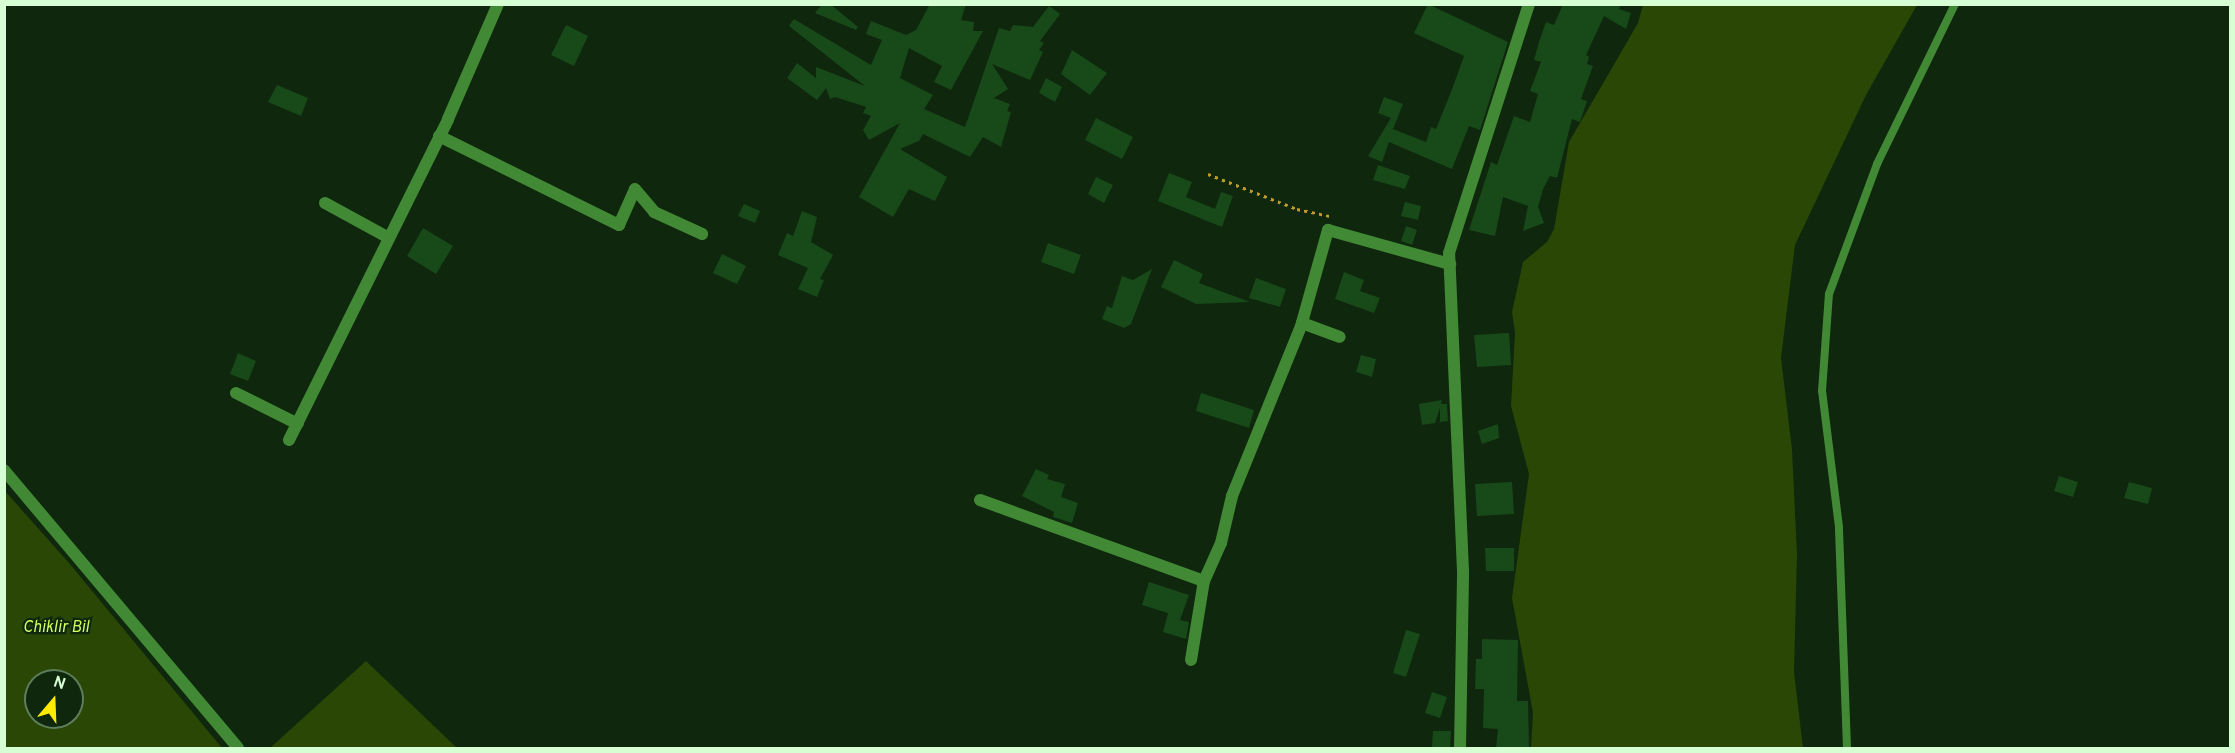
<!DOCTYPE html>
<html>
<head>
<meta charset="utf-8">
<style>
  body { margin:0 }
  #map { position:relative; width:2235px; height:753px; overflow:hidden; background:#0e270d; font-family:Overpass,sans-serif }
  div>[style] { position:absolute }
  .water>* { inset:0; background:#2a4706 }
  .building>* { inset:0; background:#184919 }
  .path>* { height:3px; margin-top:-1.5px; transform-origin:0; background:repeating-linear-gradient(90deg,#c09a27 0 3px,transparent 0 7.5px) }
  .lane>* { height:8px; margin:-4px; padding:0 4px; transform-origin:4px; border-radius:4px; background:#428935 }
  .street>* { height:12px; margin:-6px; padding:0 6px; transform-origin:6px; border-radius:6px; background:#428935 }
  span { translate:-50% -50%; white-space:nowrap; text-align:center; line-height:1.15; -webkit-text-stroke:4.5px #0e270d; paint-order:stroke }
  .water-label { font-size:16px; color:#d3ff61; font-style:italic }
  .frame { position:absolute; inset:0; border:6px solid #d6ffd3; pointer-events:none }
  .north { position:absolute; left:24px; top:669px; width:60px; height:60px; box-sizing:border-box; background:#0e270d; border:2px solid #5e7d5c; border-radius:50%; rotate:19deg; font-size:16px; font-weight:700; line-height:24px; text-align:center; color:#d6ffd3 }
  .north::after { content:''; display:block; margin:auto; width:21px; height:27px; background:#fee900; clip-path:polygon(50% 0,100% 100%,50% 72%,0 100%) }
</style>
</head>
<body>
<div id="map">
  <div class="water">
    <div style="clip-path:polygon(1643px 5px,1917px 5px,1866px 95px,1795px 245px,1781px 358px,1792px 449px,1797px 555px,1794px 672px,1803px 748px,1531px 748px,1533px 713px,1512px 598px,1529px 474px,1511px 406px,1515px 333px,1512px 312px,1523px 262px,1547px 242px,1554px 229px,1569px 142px,1638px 23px)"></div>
    <div style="clip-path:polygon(evenodd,4px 490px,69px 563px,222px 748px,5px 748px,4px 490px,36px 681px,72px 681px,72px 717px,36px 717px,36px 681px)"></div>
    <div style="clip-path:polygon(366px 661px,457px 748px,270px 748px)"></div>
  </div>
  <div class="building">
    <div style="clip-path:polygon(822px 4px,830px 4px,858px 27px,856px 30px,815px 13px)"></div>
    <div style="clip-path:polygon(930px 4px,966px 4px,961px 20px,974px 22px,973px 31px,983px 31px,951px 90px,934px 82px,942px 66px,909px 48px,900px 78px,933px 95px,924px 109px,965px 127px,999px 28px,1010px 31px,1013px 25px,1033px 27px,1049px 6px,1060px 14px,1040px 41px,1044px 43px,1039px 50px,1043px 52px,1030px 80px,992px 64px,1008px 89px,994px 98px,1010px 104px,1007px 111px,1011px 112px,1001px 147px,983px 137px,970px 157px,923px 134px,919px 141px,900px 149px,947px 177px,935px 201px,909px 189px,893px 217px,859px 197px,900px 123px,869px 140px,863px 130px,871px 116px,863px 113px,866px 107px,835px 97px,830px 99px,826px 88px,817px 100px,787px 78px,797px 63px,816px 78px,816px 67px,865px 86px,789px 26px,794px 19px,871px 65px,882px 40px,866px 34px,871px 21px,906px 35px,916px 30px)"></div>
    <div style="clip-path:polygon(1428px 4px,1508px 42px,1480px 130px,1469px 126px,1452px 169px,1389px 142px,1382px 162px,1368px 156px,1391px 118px,1378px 113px,1384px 97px,1403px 104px,1393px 129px,1426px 142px,1431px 127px,1436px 129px,1451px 92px,1464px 56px,1414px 33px)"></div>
    <div style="clip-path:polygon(1563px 4px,1621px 4px,1619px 9px,1631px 13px,1626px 29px,1604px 16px,1586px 55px,1589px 57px,1587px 64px,1593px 66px,1581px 99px,1587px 101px,1580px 122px,1572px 119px,1557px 178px,1550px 176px,1543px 189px,1538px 207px,1544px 223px,1523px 231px,1528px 206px,1503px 197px,1495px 236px,1469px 230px,1491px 162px,1497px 165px,1514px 116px,1530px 122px,1538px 94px,1530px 91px,1541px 62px,1534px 60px,1539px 42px,1546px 22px,1554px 25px)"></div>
    <div style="clip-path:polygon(566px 25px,588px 36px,574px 66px,551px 55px)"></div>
    <div style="clip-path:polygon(1072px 50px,1107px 73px,1090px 95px,1061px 74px)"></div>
    <div style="clip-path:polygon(1046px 78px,1062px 87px,1055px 102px,1039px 93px)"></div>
    <div style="clip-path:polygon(277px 85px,308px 98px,301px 116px,268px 102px)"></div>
    <div style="clip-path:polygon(1096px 118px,1133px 137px,1122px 159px,1085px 140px)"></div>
    <div style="clip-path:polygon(1378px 165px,1410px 176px,1405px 189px,1373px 180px)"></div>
    <div style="clip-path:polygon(1169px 173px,1192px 182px,1186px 197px,1215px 209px,1221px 192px,1233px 196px,1222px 227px,1158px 201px)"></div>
    <div style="clip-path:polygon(1096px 177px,1113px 185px,1104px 203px,1088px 194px)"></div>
    <div style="clip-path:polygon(1405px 202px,1421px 206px,1418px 220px,1401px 216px)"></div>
    <div style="clip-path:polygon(744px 204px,760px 211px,755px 223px,738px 216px)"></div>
    <div style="clip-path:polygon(802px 211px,817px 217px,811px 242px,833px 255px,820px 279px,824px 280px,817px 297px,798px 289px,808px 268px,778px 255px,787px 233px,793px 236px)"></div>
    <div style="clip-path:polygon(1406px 226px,1417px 230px,1412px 245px,1401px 241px)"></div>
    <div style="clip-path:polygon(423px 228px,453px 246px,436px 274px,407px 256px)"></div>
    <div style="clip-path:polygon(1048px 243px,1081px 255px,1074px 274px,1041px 262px)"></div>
    <div style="clip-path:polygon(722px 254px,746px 266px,737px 284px,713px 273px)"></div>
    <div style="clip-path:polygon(1174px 260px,1203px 274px,1199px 283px,1250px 302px,1196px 304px,1161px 287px)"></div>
    <div style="clip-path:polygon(1152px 269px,1131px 324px,1124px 328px,1102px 319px,1107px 306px,1112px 308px,1122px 276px,1133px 280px)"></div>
    <div style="clip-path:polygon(1344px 272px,1364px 280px,1360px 291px,1380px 298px,1374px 313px,1335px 299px)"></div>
    <div style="clip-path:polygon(1256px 278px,1286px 289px,1280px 307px,1249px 298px)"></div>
    <div style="clip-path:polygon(1509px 333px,1511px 365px,1477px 367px,1474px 335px)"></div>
    <div style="clip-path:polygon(238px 353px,256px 361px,248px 381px,230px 374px)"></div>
    <div style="clip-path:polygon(1361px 355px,1376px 359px,1372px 377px,1356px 372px)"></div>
    <div style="clip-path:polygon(1201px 393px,1254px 410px,1249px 428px,1196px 411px)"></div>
    <div style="clip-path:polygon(1442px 400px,1441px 404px,1447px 404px,1448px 421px,1440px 422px,1440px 408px,1435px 423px,1422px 425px,1419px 404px)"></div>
    <div style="clip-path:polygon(1498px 424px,1499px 438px,1482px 444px,1478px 431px)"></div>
    <div style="clip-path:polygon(1036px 469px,1049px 475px,1047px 479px,1065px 484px,1061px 497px,1078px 503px,1072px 523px,1053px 517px,1054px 512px,1022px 496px)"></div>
    <div style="clip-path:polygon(2059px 476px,2078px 482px,2073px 497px,2054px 491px)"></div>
    <div style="clip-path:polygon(1512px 482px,1514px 514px,1477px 516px,1475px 484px)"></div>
    <div style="clip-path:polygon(2129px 482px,2152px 488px,2148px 504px,2124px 498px)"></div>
    <div style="clip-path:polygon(1485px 548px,1514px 548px,1514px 571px,1486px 571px)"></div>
    <div style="clip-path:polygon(1149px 582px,1189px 595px,1180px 620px,1189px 622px,1186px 639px,1163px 632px,1168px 613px,1142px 605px)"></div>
    <div style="clip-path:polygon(1406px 630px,1420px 634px,1406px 677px,1393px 673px)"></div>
    <div style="clip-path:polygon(1482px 639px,1518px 640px,1517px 701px,1528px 701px,1529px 748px,1496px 748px,1498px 729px,1483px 728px,1484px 689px,1475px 689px,1476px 659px,1482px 659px)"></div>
    <div style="clip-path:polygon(1432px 692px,1447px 697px,1440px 718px,1425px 713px)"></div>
    <div style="clip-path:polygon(1433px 731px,1451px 731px,1450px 748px,1432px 748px)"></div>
  </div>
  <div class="path">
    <div style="left:1208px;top:174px;width:96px;rotate:21.5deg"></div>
    <div style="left:1297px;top:209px;width:33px;rotate:12deg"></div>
  </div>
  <div class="lane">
    <div style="left:1847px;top:748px;width:221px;rotate:-92.1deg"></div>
    <div style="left:1839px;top:527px;width:137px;rotate:-97.1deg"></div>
    <div style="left:1822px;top:391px;width:97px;rotate:-85.9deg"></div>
    <div style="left:1829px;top:294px;width:139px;rotate:-69.7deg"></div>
    <div style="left:1877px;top:164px;width:178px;rotate:-64deg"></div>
  </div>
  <div class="street">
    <div style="left:439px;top:136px;width:201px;rotate:26.3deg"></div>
    <div style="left:619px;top:225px;width:39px;rotate:-66deg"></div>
    <div style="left:635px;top:189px;width:30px;rotate:50deg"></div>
    <div style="left:654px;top:212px;width:53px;rotate:24.6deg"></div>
    <div style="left:325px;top:203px;width:73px;rotate:28.7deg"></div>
    <div style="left:1302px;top:323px;width:40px;rotate:20.2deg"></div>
    <div style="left:236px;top:393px;width:69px;rotate:26.6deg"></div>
    <div style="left:289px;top:440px;width:358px;rotate:-63.6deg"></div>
    <div style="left:448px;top:119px;width:125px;rotate:-66.5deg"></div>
    <div style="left:4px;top:470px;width:363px;rotate:49.9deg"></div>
    <div style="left:980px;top:500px;width:238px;rotate:19.9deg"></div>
    <div style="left:1191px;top:660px;width:80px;rotate:-80.7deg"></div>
    <div style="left:1204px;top:581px;width:42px;rotate:-65.9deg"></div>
    <div style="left:1221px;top:543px;width:48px;rotate:-76.8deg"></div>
    <div style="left:1232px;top:496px;width:183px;rotate:-67.9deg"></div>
    <div style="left:1301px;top:326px;width:100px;rotate:-74.3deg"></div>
    <div style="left:1328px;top:230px;width:127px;rotate:15.6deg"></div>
    <div style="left:1460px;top:748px;width:177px;rotate:-89deg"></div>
    <div style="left:1463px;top:571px;width:318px;rotate:-92.5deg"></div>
    <div style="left:1449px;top:253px;width:262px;rotate:-72.2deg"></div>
  </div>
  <div class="water-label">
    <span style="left:56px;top:628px">Chiklir Bil</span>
  </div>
  <div class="frame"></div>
  <div class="north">N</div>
</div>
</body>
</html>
